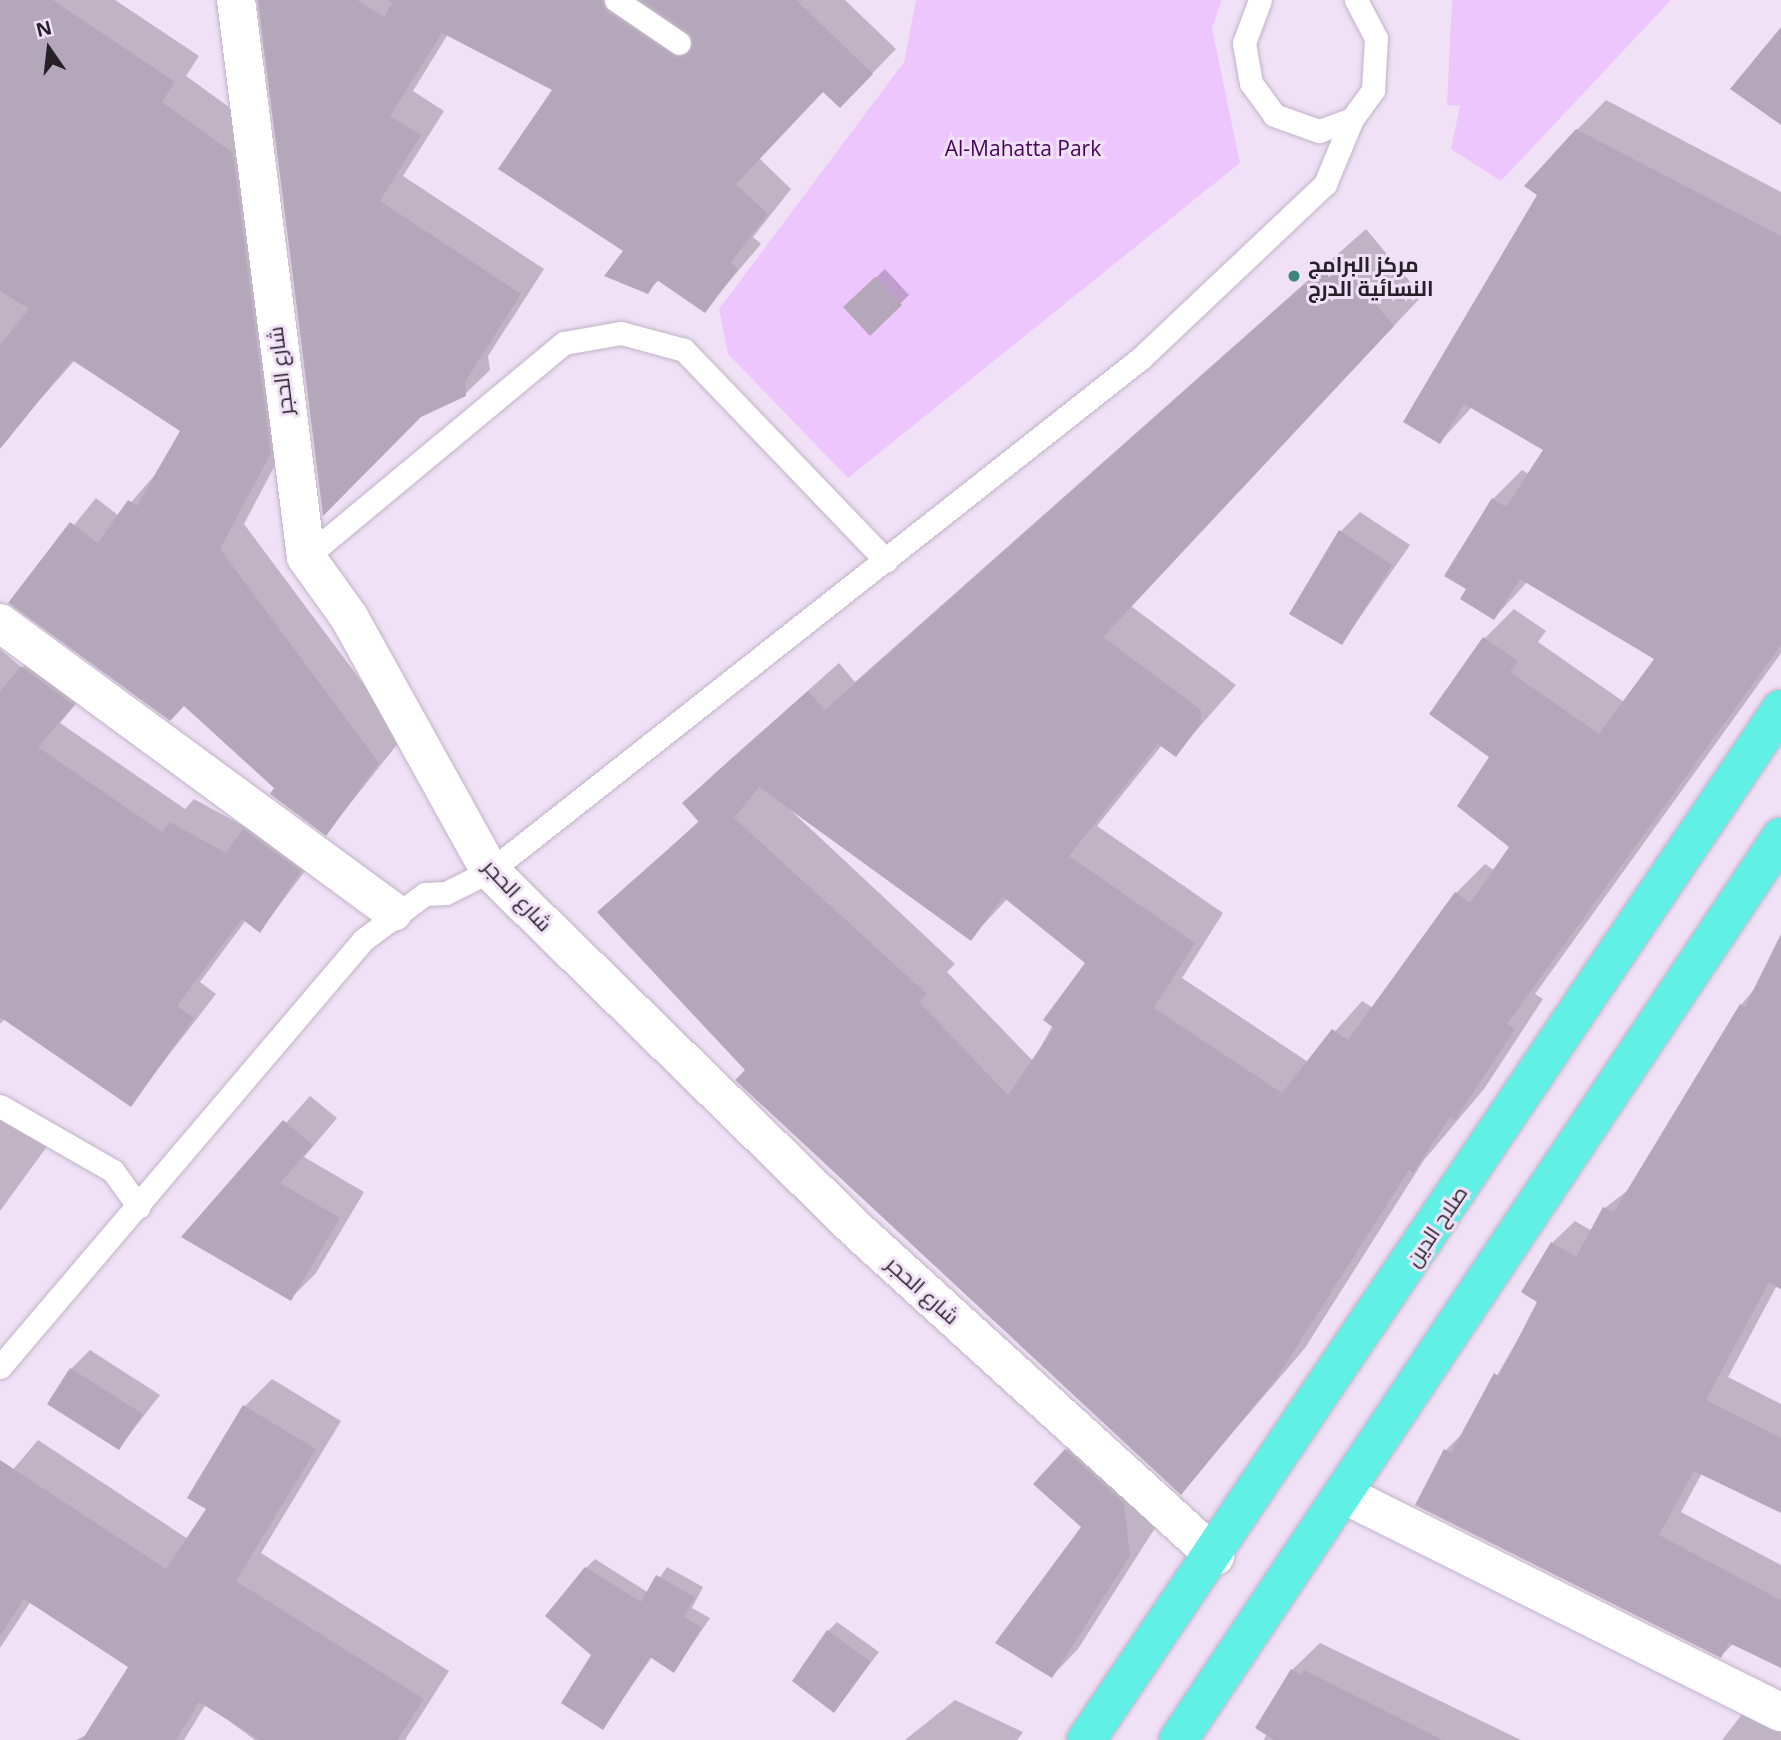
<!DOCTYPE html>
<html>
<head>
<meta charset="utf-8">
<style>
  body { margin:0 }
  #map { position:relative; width:1781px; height:1740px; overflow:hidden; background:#f0e1f6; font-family:"Open Sans",Cairo,sans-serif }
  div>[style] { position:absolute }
  .green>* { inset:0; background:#eec6fe }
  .shadow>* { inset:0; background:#0003 }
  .building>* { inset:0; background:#b5a7ba }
  .roads { filter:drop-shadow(0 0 2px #c1b3c7) drop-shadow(0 0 2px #c1b3c7) }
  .service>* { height:23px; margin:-11.5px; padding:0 11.5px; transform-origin:11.5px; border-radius:11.5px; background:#fff }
  .minor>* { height:38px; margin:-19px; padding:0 19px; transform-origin:19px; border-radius:19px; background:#fff }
  .trunk>* { height:38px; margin:-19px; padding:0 19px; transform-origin:19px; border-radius:19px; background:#60f0e6 }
  .dots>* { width:19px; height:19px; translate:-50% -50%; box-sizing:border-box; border:4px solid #f0e1f6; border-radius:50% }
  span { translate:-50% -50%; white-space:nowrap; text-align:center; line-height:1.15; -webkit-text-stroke:6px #f0e1f6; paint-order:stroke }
  .park-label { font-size:21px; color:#460359 }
  .poi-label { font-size:21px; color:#262128; font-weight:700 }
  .left { translate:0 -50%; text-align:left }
  .street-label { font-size:21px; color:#262128 }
  .north { position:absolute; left:14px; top:14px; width:70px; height:70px; -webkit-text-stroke:5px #f0e1f6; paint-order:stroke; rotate:346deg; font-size:19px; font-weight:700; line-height:28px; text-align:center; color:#262128 }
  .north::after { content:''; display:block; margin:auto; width:24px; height:32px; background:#262128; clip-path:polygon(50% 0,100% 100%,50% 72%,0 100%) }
</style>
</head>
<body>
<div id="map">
  <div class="green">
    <div style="clip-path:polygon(916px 0,1222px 0,1212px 28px,1240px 163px,848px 478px,728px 354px,719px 309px,904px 62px)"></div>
    <div style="clip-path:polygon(1452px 0,1671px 0,1501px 181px,1451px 149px,1460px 106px,1447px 105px)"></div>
  </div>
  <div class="shadow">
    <div style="clip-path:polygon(0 0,115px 0,199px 56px,186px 76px,258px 128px,295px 427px,244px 524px,403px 737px,326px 834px,184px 704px,11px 603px,96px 498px,119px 516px,154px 476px,182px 430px,75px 360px,12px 431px,0 422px)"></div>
    <div style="clip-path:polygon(257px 0,845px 0,896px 49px,864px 82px,823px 90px,759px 158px,791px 189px,753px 237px,761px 244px,704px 311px,660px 279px,647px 292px,555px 90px,448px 34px,413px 91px,444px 111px,403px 176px,544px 269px,488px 356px,490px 370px,465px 394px,420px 416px,324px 512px)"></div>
    <div style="clip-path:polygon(evenodd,1606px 100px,1781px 192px,1781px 653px,1535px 994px,1543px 999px,1484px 1089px,1424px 1160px,1305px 1348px,1181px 1493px,747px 1070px,600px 912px,700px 820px,685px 803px,714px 774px,839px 663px,855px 682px,1366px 229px,1422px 296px,1131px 606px,1236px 685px,1175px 755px,1162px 745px,1097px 826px,1223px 913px,1182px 978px,1308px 1062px,1362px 1001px,1373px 1008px,1456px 893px,1485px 864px,1494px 870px,1512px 846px,1492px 757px,1432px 714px,1485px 638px,1514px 609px,1546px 631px,1538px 642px,1624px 702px,1656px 658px,1528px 581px,1494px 618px,1468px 589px,1493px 499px,1522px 470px,1529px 474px,1545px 449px,1472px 407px,1440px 442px,1577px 130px,1606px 100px,782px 802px,971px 938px,1008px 898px,1087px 963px,1033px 1061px,947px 972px,955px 964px,782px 802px)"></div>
    <div style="clip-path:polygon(885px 269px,909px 295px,870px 333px,845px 307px)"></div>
    <div style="clip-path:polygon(1360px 512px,1410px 545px,1342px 643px,1291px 613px,1341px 531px)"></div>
    <div style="clip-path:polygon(46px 644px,96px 680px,60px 723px,185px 809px,194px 799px,247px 828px,323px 847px,260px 931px,246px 920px,200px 982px,216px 994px,130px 1105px,5px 1019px,0 1024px,0 649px,22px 668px)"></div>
    <div style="clip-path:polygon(1781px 957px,1781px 1289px,1776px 1287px,1728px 1377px,1781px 1404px,1781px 1512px,1702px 1473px,1681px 1512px,1781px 1565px,1781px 1666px,1734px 1643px,1721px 1656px,1445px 1451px,1465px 1431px,1540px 1301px,1552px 1243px,1575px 1221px,1592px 1231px,1605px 1208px,1632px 1187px,1741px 1005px)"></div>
    <div style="clip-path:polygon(310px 1096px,337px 1118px,304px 1157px,364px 1192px,316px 1273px,291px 1298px,184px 1237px)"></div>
    <div style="clip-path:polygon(0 1104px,51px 1141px,0 1211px)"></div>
    <div style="clip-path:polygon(90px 1350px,160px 1395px,119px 1448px,71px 1369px)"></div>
    <div style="clip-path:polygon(272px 1379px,341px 1421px,261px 1553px,449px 1671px,405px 1740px,255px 1740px,206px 1704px,184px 1740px,76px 1740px,88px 1734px,131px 1666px,31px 1601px,0 1648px,0 1485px,38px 1440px,188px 1539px,208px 1508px,190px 1497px,245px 1406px)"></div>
    <div style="clip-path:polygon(1092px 1424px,1155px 1528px,1078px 1649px,1052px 1676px,1084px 1527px,1066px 1450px)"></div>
    <div style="clip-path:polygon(595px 1559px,649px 1593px,667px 1567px,703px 1587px,692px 1608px,710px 1618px,674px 1671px,652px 1657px,603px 1727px,586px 1568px)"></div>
    <div style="clip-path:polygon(837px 1622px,879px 1652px,834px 1710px,828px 1631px)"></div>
    <div style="clip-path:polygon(1320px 1643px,1521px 1740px,1264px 1740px,1292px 1670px)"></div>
    <div style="clip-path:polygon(1754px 1699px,1781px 1710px,1781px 1740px,1722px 1740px)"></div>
    <div style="clip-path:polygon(955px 1700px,1023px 1732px,1017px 1740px,905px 1740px)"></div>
  </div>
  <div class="building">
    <div style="clip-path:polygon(0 0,53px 0,175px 82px,162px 102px,233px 153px,271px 453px,220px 549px,379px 763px,326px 836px,270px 794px,274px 788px,184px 706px,170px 721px,8px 603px,70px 522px,98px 543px,128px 500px,137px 506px,180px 431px,72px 360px,0 449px,0 345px,29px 309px,0 291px)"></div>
    <div style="clip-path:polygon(258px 0,357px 0,384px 17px,392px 3px,387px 0,602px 0,608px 12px,679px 57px,691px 50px,691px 36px,641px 0,796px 0,873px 74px,840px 108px,823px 92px,736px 184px,768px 214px,731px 262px,738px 269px,705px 313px,657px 280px,648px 294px,604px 276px,623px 251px,498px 169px,552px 90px,442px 33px,390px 116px,421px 135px,380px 201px,521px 294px,465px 382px,466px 396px,421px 417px,323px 516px)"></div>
    <div style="clip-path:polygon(1781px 27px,1781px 125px,1730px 89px)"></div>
    <div style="clip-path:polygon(evenodd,1576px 129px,1781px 236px,1781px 645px,1507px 1024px,1515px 1029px,1455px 1120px,1450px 1117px,1413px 1173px,1409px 1170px,1276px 1379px,1181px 1495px,735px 1080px,745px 1070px,597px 912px,699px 822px,682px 803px,808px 691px,825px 710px,1335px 257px,1394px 326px,1103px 637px,1201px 710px,1201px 723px,1176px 757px,1158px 744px,1069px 856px,1195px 943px,1154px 1008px,1282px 1093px,1332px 1029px,1348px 1040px,1455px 892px,1470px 903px,1509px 847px,1457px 806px,1489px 757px,1429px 714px,1483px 637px,1518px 661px,1510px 672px,1599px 734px,1654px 659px,1520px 579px,1494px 620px,1460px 599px,1466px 589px,1444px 576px,1492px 498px,1506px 507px,1543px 450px,1464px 404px,1440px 444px,1403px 422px,1537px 195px,1524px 186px,1576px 129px,759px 787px,971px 941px,1003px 897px,1085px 963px,1043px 1020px,1054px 1028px,1008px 1095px,919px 1002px,927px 994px,734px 818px,759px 787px)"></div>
    <div style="clip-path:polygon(875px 277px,902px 305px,870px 336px,843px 307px)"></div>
    <div style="clip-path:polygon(1339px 530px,1392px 565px,1342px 645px,1289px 614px)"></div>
    <div style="clip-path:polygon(21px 666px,74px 705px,38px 747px,162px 832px,170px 822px,226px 853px,243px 829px,301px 871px,260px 933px,242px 919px,177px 1006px,194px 1018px,131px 1107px,0 1017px,0 692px)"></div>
    <div style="clip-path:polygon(1781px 934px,1781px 1289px,1769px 1282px,1706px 1400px,1781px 1438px,1781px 1513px,1694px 1471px,1659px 1535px,1781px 1600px,1781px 1668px,1729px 1643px,1721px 1658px,1415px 1505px,1444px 1449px,1451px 1453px,1494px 1373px,1499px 1376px,1537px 1302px,1521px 1292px,1551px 1242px,1576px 1257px,1603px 1207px,1614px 1212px,1740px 1004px,1745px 1007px)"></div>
    <div style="clip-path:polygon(283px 1120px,313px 1145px,280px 1183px,340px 1218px,291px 1301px,181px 1237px)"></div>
    <div style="clip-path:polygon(70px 1368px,143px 1414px,119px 1450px,47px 1404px)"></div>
    <div style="clip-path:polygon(243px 1405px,316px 1449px,236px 1581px,424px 1699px,397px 1740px,260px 1740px,199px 1702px,176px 1740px,82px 1740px,128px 1667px,24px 1599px,0 1636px,0 1460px,166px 1569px,206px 1509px,187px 1498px)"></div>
    <div style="clip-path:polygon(1065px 1449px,1124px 1503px,1130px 1556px,1052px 1678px,995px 1643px,1081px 1527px,1033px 1484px)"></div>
    <div style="clip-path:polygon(585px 1567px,641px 1602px,656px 1575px,695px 1597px,684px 1617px,702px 1628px,674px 1673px,650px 1657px,603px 1730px,561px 1703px,591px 1655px,545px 1616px)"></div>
    <div style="clip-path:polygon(827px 1630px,871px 1662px,834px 1713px,792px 1681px)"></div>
    <div style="clip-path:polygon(1291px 1669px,1301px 1675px,1304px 1670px,1443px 1740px,1274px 1740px,1255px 1728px)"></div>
  </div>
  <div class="roads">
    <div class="service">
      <div style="left:616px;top:0;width:76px;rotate:34.3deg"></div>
      <div style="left:1260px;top:0;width:46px;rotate:110.4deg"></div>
      <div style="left:1244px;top:43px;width:41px;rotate:80.1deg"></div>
      <div style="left:1251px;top:83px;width:39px;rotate:54deg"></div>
      <div style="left:1274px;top:115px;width:48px;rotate:19.6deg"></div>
      <div style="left:1319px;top:131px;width:35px;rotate:-20deg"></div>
      <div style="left:1352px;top:119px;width:36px;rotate:-54deg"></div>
      <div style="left:1373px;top:90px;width:52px;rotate:-86.7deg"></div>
      <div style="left:1376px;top:38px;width:43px;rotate:-117.8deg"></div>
      <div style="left:306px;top:557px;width:335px;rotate:-39.7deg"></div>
      <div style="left:564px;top:343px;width:58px;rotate:-10deg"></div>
      <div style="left:621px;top:333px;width:65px;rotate:15.1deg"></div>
      <div style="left:684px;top:350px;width:292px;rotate:46.2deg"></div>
      <div style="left:0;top:1106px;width:130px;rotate:29.9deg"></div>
      <div style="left:113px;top:1171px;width:44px;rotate:54.2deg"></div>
      <div style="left:0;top:1367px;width:560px;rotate:-49.63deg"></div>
      <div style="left:363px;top:940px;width:77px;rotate:-36.6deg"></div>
      <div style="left:425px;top:894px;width:21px;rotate:-3deg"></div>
      <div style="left:446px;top:893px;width:49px;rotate:-26.6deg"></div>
      <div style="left:490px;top:871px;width:829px;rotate:-38.24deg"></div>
      <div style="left:1141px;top:358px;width:253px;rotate:-43.4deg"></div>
      <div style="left:1325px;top:184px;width:70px;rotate:-67.4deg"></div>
    </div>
    <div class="minor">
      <div style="left:236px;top:0;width:561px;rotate:82.84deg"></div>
      <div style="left:306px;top:557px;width:74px;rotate:54.4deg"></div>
      <div style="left:349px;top:617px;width:291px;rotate:61deg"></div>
      <div style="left:490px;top:871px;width:515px;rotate:44.37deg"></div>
      <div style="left:858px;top:1231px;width:483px;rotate:42.3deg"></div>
      <div style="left:0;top:623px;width:488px;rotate:36.3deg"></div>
      <div style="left:1343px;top:1494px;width:489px;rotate:26.5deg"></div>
    </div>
    <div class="trunk">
      <div style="left:1086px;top:1740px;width:1243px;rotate:-56.02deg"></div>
      <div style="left:1178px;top:1740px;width:1086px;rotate:-56.27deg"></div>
    </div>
  </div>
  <div class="dots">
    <div style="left:1294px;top:276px;background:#3c847e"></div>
  </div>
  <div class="park-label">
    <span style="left:1023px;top:148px">Al-Mahatta Park</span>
  </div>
  <div class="poi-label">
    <span class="left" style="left:1308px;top:276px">مركز البرامج<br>النسائية الدرج</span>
  </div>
  <div class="street-label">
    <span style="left:280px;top:371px;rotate:-97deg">شارع الحجر</span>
    <span style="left:518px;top:895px;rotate:47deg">شارع الحجر</span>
    <span style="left:1436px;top:1226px;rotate:-56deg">صلاح الدين</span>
    <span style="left:923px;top:1290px;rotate:42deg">شارع الحجر</span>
  </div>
  <div class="north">N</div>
</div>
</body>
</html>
